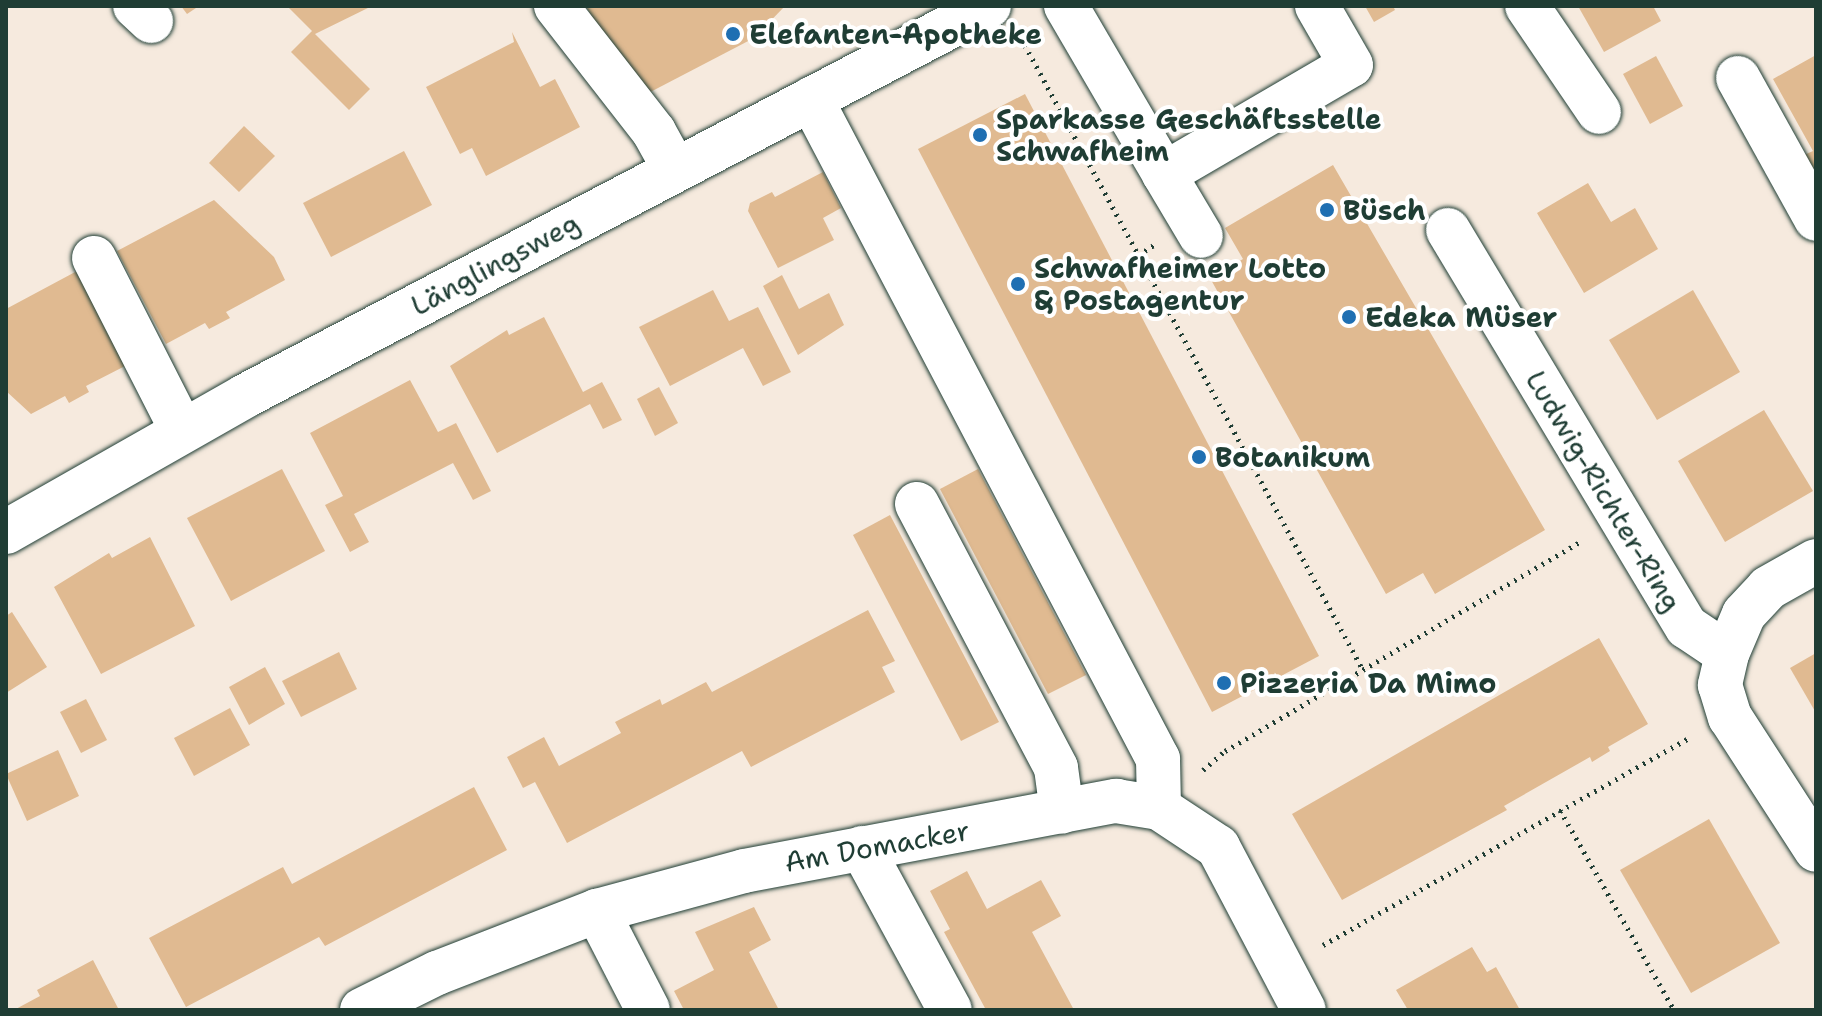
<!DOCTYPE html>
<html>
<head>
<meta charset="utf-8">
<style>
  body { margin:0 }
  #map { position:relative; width:1822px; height:1016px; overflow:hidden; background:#f6eade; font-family:"Shantell Sans",sans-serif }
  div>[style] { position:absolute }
  .building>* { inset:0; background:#e0ba91 }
  .path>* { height:5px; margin-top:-2.5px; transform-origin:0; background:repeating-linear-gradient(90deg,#1f3d34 0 2px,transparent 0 8px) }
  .roads { filter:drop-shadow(0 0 2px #1f3d34) drop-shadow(0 0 2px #1f3d34) }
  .minor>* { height:44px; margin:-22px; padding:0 22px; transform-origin:22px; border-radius:22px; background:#fff }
  .dots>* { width:22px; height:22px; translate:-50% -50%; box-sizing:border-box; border:4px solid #fff; border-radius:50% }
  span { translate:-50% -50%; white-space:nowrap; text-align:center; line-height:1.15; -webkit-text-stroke:8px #fff; paint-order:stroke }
  .poi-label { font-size:28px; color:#1f3d34; font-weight:700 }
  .left { translate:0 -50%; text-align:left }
  .street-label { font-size:28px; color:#1f3d34 }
  .frame { position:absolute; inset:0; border:8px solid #1f3d34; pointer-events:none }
</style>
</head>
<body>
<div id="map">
  <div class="building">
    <div style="clip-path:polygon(181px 6px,199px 6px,187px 14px)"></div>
    <div style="clip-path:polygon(287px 6px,372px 6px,315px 34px,370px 89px,349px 110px,291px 52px,312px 31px)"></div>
    <div style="clip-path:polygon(586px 6px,785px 6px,754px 38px,635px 100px)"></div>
    <div style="clip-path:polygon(1365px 6px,1393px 6px,1395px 10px,1374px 22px)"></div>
    <div style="clip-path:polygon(1578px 6px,1653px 6px,1661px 21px,1604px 52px)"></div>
    <div style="clip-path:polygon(512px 32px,540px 87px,555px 79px,580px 127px,486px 176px,472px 148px,460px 154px,426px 87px,514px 42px)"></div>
    <div style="clip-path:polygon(1816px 55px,1816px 167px,1812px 169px,1804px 155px,1813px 151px,1773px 79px)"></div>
    <div style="clip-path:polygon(1656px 56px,1683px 106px,1650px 124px,1623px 74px)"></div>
    <div style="clip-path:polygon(1025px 94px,1319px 656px,1212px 712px,918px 149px)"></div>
    <div style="clip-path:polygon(244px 126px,275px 156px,239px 192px,209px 163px)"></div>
    <div style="clip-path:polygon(404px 151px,432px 205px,331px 257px,303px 203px)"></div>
    <div style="clip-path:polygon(1333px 165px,1545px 530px,1435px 594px,1423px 573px,1386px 594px,1210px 278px,1243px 259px,1225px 228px)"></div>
    <div style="clip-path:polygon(823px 172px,841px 208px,823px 218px,834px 240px,778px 268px,748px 211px,750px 203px,772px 192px,775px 197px)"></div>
    <div style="clip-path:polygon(1588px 183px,1611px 222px,1635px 208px,1658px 249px,1584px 293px,1537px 213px)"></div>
    <div style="clip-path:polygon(214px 200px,274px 257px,285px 280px,226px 312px,230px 318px,209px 329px,205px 323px,166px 344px,117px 251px)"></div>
    <div style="clip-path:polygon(77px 271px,127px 365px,86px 386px,89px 392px,69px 403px,65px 396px,31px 414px,6px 391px,6px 309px)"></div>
    <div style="clip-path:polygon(782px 275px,799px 309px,829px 293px,844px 325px,798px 355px,763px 286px)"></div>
    <div style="clip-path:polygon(713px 290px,729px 321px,758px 307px,791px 372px,763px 386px,743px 348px,670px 386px,639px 327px)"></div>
    <div style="clip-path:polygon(1693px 290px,1740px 372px,1657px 420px,1609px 340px)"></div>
    <div style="clip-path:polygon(544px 317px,583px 392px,602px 382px,622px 420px,603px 429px,590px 404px,497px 453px,450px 366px,507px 330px,509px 335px)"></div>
    <div style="clip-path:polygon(410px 380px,438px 432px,456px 423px,491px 491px,473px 500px,453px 463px,354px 514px,369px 542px,350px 552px,325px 505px,343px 496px,310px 433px)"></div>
    <div style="clip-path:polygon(659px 387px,678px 423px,655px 436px,637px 399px)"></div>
    <div style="clip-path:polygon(1764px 410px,1813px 491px,1725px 542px,1678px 461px)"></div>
    <div style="clip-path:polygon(282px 469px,325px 551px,231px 601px,187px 518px)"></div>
    <div style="clip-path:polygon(978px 469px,1086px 675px,1048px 694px,940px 489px)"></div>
    <div style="clip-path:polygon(890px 515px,999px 722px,961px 741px,853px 535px)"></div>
    <div style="clip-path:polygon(150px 537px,195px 626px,101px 674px,54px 587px,109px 553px,112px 558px)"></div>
    <div style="clip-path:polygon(868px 610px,895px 661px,882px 667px,895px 692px,751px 767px,742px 751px,567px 843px,535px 782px,523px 788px,507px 757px,544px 737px,559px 766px,621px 733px,615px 722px,660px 699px,662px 705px,706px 682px,712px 692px)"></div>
    <div style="clip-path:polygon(12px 612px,47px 667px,6px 693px,6px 616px)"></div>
    <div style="clip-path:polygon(1599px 638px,1648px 724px,1608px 747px,1610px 751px,1592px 762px,1590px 757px,1504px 806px,1507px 810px,1342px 900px,1292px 814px)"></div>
    <div style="clip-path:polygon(339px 652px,357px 689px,301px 717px,282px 681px)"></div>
    <div style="clip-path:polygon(1816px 653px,1816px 713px,1790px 668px)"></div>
    <div style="clip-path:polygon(265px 667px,285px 704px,249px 725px,229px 687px)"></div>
    <div style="clip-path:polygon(86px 699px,107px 740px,81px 753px,60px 712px)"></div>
    <div style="clip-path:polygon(230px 708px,250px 745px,194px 776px,174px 738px)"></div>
    <div style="clip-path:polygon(58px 750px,79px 796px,27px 821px,6px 774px)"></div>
    <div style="clip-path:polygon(474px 787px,507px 850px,325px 946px,319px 937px,186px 1007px,149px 938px,283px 867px,292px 884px)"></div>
    <div style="clip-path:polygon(1709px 819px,1780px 943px,1691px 993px,1620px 870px)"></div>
    <div style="clip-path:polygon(967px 871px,987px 909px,1041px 880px,1061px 916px,1032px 932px,1074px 1010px,986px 1010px,944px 932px,950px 929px,930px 891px)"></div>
    <div style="clip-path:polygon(754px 907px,771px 940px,749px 952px,779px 1010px,684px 1010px,674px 991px,714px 970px,695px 932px)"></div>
    <div style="clip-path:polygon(1472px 947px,1487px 972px,1496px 967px,1520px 1010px,1408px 1010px,1396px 990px)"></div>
    <div style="clip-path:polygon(93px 960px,119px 1010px,14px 1010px,40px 996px,37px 990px)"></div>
  </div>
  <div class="path">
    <div style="left:1021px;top:38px;width:719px;rotate:61.58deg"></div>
    <div style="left:1138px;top:255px;width:19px;rotate:-32deg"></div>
    <div style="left:1203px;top:770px;width:29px;rotate:-41deg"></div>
    <div style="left:1225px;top:751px;width:413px;rotate:-30.5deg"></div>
    <div style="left:1560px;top:810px;width:230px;rotate:60.3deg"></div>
    <div style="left:1323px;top:945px;width:423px;rotate:-29.5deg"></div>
  </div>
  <div class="roads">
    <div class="minor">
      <div style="left:135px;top:6px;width:22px;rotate:43deg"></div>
      <div style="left:556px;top:6px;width:160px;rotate:52.1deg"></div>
      <div style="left:654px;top:132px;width:43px;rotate:61.1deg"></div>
      <div style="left:1066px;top:6px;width:194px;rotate:59.7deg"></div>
      <div style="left:1164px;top:174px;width:216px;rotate:-30.2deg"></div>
      <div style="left:1351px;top:65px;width:68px;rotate:-120deg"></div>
      <div style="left:1527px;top:6px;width:128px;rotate:55.8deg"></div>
      <div style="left:1738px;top:78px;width:161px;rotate:61deg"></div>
      <div style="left:811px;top:99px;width:746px;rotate:62.27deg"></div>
      <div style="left:1158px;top:759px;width:49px;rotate:88.8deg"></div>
      <div style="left:1164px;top:174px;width:72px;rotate:59.2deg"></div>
      <div style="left:1448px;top:230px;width:463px;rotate:59deg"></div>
      <div style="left:1687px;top:627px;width:48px;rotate:34deg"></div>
      <div style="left:1727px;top:654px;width:32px;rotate:103deg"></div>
      <div style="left:1720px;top:685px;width:34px;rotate:73deg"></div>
      <div style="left:1730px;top:717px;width:158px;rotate:57.1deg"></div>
      <div style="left:94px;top:258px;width:194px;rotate:63deg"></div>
      <div style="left:917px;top:504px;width:298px;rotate:62.2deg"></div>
      <div style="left:1056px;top:768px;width:44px;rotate:82.2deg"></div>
      <div style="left:6px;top:532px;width:275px;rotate:-29.6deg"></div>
      <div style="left:245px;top:396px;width:840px;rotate:-27.66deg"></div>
      <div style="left:1727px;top:654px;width:43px;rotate:-67deg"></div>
      <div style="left:1744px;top:614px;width:35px;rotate:-47deg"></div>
      <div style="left:1768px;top:588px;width:55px;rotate:-29.4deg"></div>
      <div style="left:862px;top:848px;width:184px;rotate:61.5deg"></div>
      <div style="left:597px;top:911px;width:111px;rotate:62.7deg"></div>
      <div style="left:362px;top:1010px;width:84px;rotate:-26.3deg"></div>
      <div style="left:437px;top:973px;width:172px;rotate:-21.2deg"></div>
      <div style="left:597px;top:911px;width:152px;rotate:-15.2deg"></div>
      <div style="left:744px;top:871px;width:379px;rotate:-10.7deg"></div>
      <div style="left:1116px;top:801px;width:44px;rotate:9.2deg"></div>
      <div style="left:1159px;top:808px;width:71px;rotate:33.5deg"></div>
      <div style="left:1218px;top:847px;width:184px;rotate:62.2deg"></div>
    </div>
  </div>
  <div class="dots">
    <div style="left:733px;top:34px;background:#1f6fb2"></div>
    <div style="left:980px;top:135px;background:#1f6fb2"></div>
    <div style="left:1327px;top:210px;background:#1f6fb2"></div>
    <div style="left:1018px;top:284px;background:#1f6fb2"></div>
    <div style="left:1349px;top:317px;background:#1f6fb2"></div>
    <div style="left:1199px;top:457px;background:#1f6fb2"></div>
    <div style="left:1224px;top:683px;background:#1f6fb2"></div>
  </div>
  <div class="poi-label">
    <span class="left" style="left:749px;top:34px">Elefanten-Apotheke</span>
    <span class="left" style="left:996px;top:135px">Sparkasse Geschäftsstelle<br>Schwafheim</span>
    <span class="left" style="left:1343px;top:210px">Büsch</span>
    <span class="left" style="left:1034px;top:284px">Schwafheimer Lotto<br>&amp; Postagentur</span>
    <span class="left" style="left:1365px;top:317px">Edeka Müser</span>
    <span class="left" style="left:1215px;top:457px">Botanikum</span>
    <span class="left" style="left:1240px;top:683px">Pizzeria Da Mimo</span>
  </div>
  <div class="street-label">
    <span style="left:495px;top:264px;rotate:-28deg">Länglingsweg</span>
    <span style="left:1604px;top:491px;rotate:59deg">Ludwig-Richter-Ring</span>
    <span style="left:877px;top:846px;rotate:-10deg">Am Domacker</span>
  </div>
  <div class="frame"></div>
</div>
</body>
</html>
